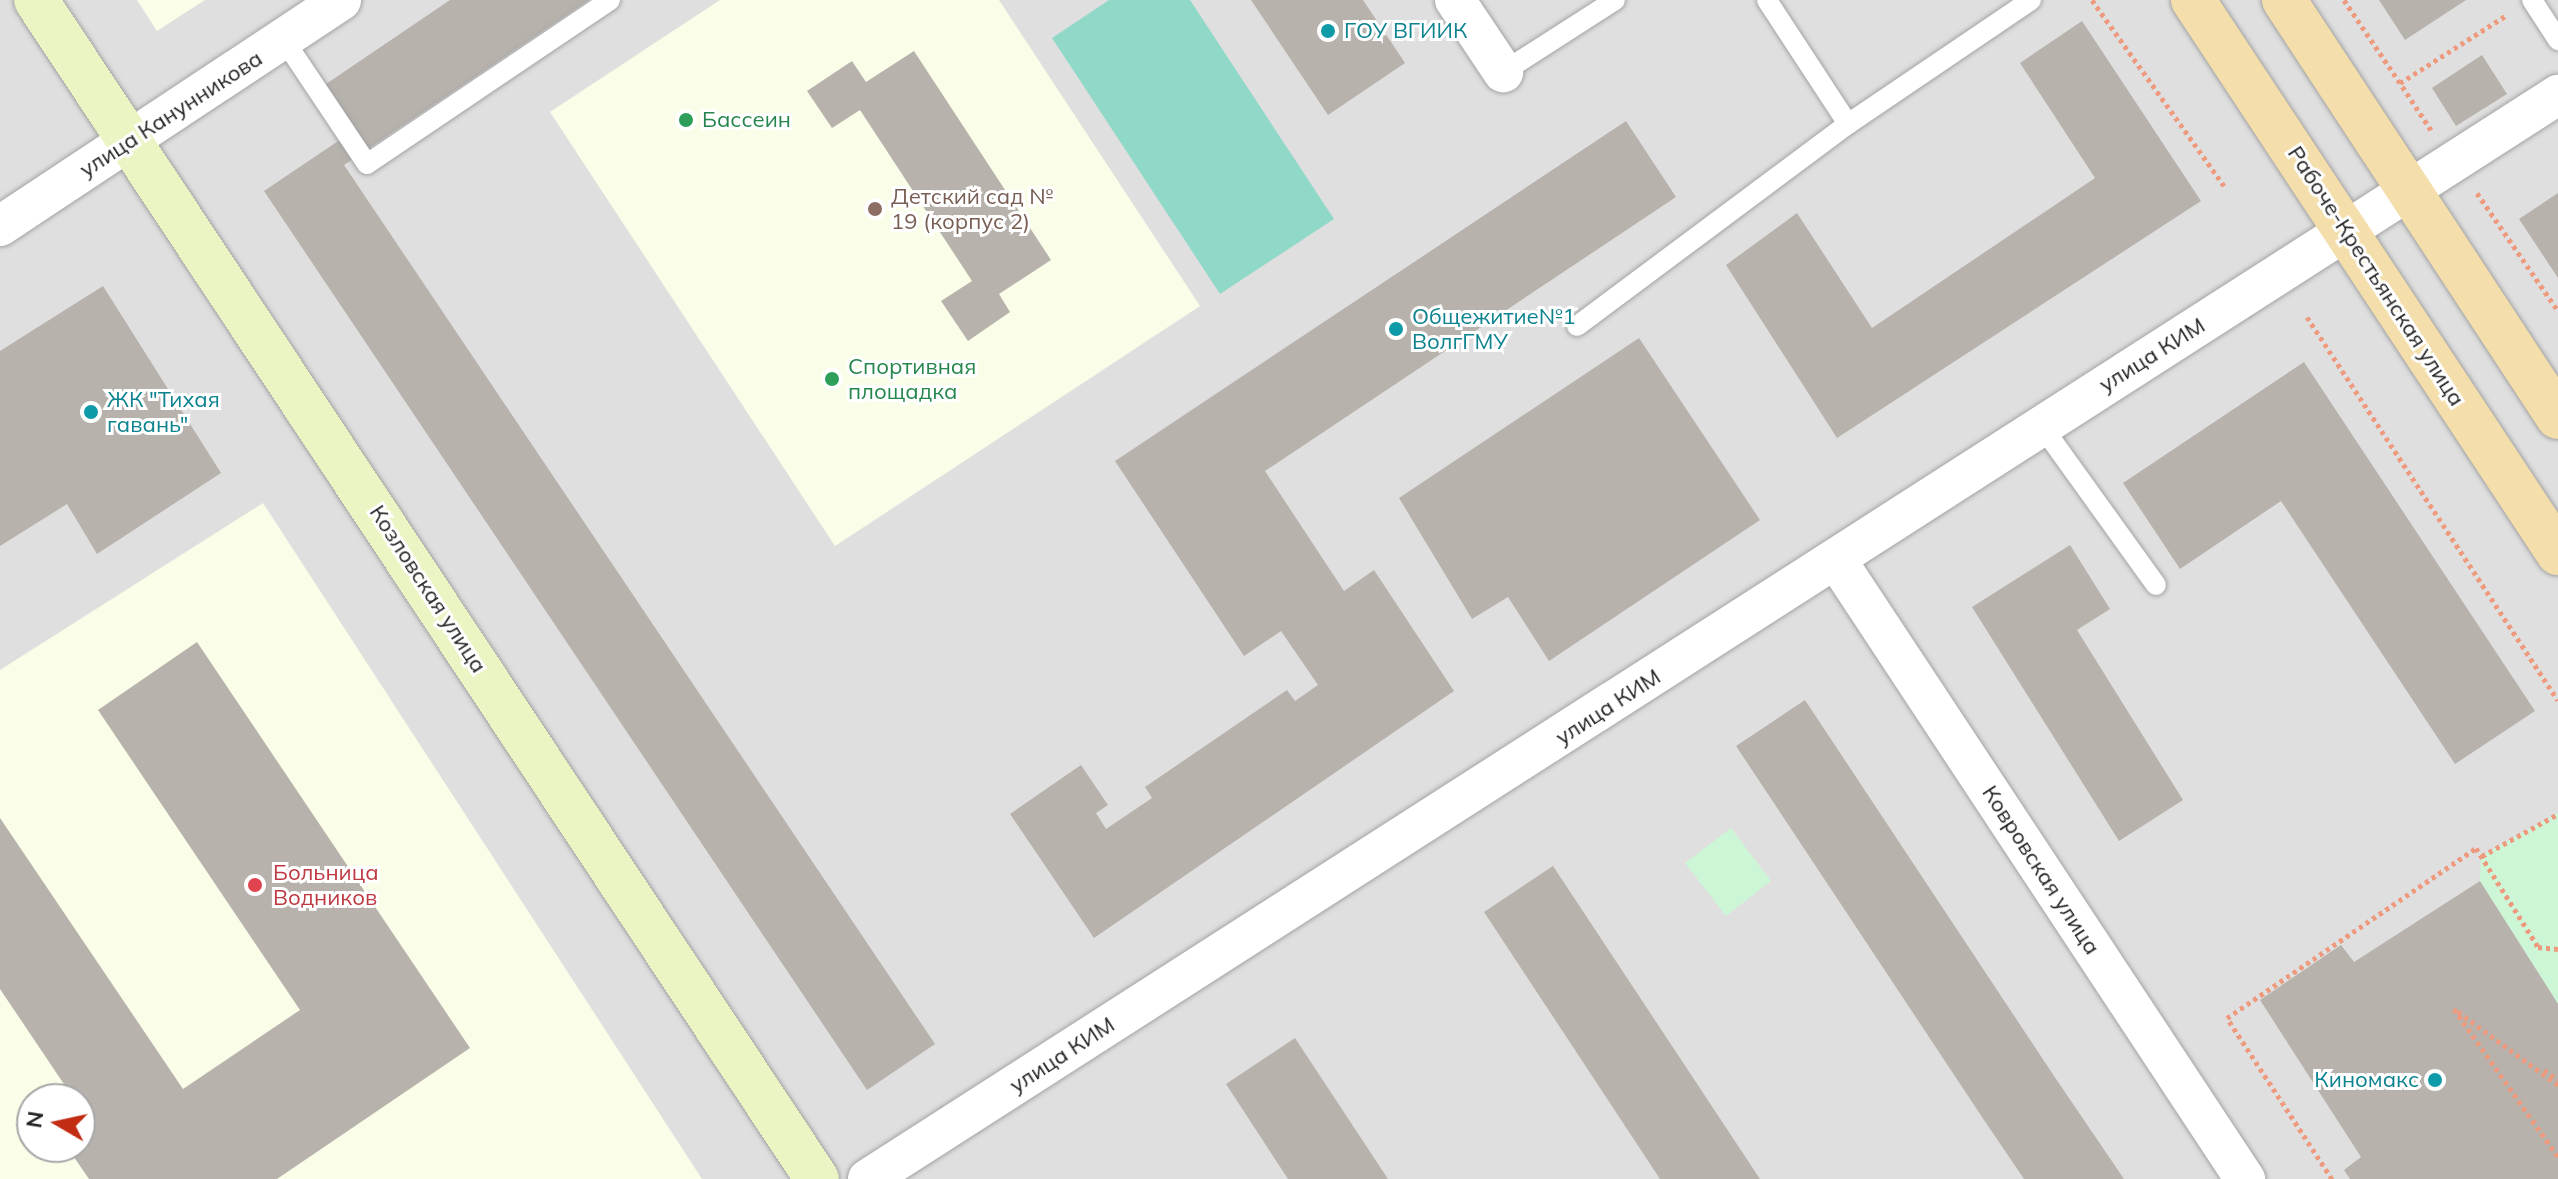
<!DOCTYPE html>
<html>
<head>
<meta charset="utf-8">
<style>
  body { margin:0 }
  #map { position:relative; width:2558px; height:1179px; overflow:hidden; background:#f1f0ea; font-family:Mulish,sans-serif }
  div>[style] { position:absolute }
  .residential>* { inset:0; background:#e0dfdf }
  .education>* { inset:0; background:#fafde7 }
  .park>* { inset:0; background:#ccf6d6 }
  .pitch>* { inset:0; background:#90d8c7 }
  .building>* { inset:0; background:#b7b2ac }
  .path>* { height:5px; margin-top:-2.5px; transform-origin:0; background:repeating-linear-gradient(90deg,#ee9a7e 0 4px,transparent 0 8px) }
  .roads { filter:drop-shadow(0 0 2px #a3a3a3) drop-shadow(0 0 2px #a3a3a3) }
  .lane>* { height:20px; margin:-10px; padding:0 10px; transform-origin:10px; border-radius:10px; background:#fff }
  .street>* { height:40px; margin:-20px; padding:0 20px; transform-origin:20px; border-radius:20px; background:#fff }
  .secondary>* { height:44px; margin:-22px; padding:0 22px; transform-origin:22px; border-radius:22px; background:#ebf5c4 }
  .primary>* { height:44px; margin:-22px; padding:0 22px; transform-origin:22px; border-radius:22px; background:#f4dfac }
  .dots>* { width:22px; height:22px; translate:-50% -50%; box-sizing:border-box; border:4px solid #fff; border-radius:50% }
  span { translate:-50% -50%; white-space:nowrap; text-align:center; line-height:1.15; -webkit-text-stroke:6px #fff; paint-order:stroke }
  .culture-label { font-size:22px; color:#0d838f }
  .left { translate:0 -50%; text-align:left }
  .right { translate:-100% -50%; text-align:right }
  .street-label { font-size:22px; color:#222 }
  .leisure-label { font-size:22px; color:#27864d }
  .education-label { font-size:22px; color:#785e54 }
  .health-label { font-size:22px; color:#be3a42 }
  .north { position:absolute; left:16px; top:1083px; width:80px; height:80px; box-sizing:border-box; background:#fff; border:2px solid #a7a7a7; border-radius:50%; rotate:279deg; font-size:22px; font-weight:700; line-height:32px; text-align:center; color:#222 }
  .north::after { content:''; display:block; margin:auto; width:28px; height:36px; background:#c12c13; clip-path:polygon(50% 0,100% 100%,50% 72%,0 100%) }
</style>
</head>
<body>
<div id="map">
  <div class="residential">
    <div style="clip-path:polygon(evenodd,0 0,2558px 0,2558px 1179px,0 1179px,0 0,32px 1099px,80px 1099px,80px 1147px,32px 1147px,32px 1099px)"></div>
  </div>
  <div class="education">
    <div style="clip-path:polygon(137px 0,205px 0,157px 31px)"></div>
    <div style="clip-path:polygon(720px 0,999px 0,1200px 306px,835px 546px,550px 112px)"></div>
    <div style="clip-path:polygon(evenodd,263px 503px,702px 1179px,0 1179px,0 670px,263px 503px,32px 1099px,80px 1099px,80px 1147px,32px 1147px,32px 1099px)"></div>
  </div>
  <div class="park">
    <div style="clip-path:polygon(2558px 813px,2558px 1004px,2480px 881px,2481px 856px)"></div>
    <div style="clip-path:polygon(1731px 828px,1771px 881px,1726px 916px,1685px 863px)"></div>
  </div>
  <div class="pitch">
    <div style="clip-path:polygon(1109px 0,1190px 0,1334px 219px,1220px 294px,1052px 38px)"></div>
  </div>
  <div class="building">
    <div style="clip-path:polygon(450px 0,589px 0,344px 165px,935px 1044px,867px 1090px,264px 191px,356px 129px,326px 84px)"></div>
    <div style="clip-path:polygon(1251px 0,1363px 0,1405px 63px,1328px 115px)"></div>
    <div style="clip-path:polygon(2379px 0,2466px 0,2405px 40px)"></div>
    <div style="clip-path:polygon(2082px 21px,2201px 201px,1837px 438px,1726px 265px,1797px 213px,1872px 328px,2095px 178px,2020px 63px)"></div>
    <div style="clip-path:polygon(914px 51px,1051px 260px,999px 294px,1010px 312px,968px 341px,941px 301px,972px 281px,860px 110px,832px 128px,807px 91px,852px 61px,866px 82px)"></div>
    <div style="clip-path:polygon(2482px 55px,2507px 94px,2456px 126px,2432px 88px)"></div>
    <div style="clip-path:polygon(1626px 121px,1676px 197px,1265px 471px,1344px 591px,1374px 570px,1454px 691px,1094px 938px,1010px 814px,1081px 765px,1108px 805px,1096px 813px,1106px 829px,1152px 798px,1145px 787px,1287px 690px,1295px 701px,1318px 685px,1281px 631px,1244px 656px,1115px 461px)"></div>
    <div style="clip-path:polygon(2558px 193px,2558px 278px,2519px 219px)"></div>
    <div style="clip-path:polygon(103px 286px,221px 473px,97px 554px,67px 504px,0 546px,0 351px)"></div>
    <div style="clip-path:polygon(1639px 338px,1760px 520px,1549px 661px,1508px 597px,1472px 619px,1399px 498px)"></div>
    <div style="clip-path:polygon(2304px 362px,2535px 711px,2455px 764px,2281px 501px,2180px 569px,2123px 483px)"></div>
    <div style="clip-path:polygon(2070px 545px,2110px 609px,2077px 630px,2183px 800px,2119px 841px,1972px 607px)"></div>
    <div style="clip-path:polygon(197px 642px,470px 1048px,277px 1179px,89px 1179px,67px 1147px,80px 1147px,80px 1099px,74px 1099px,0 989px,0 818px,183px 1089px,300px 1010px,98px 710px)"></div>
    <div style="clip-path:polygon(1805px 700px,2052px 1073px,2124px 1179px,2024px 1179px,1984px 1120px,1736px 746px)"></div>
    <div style="clip-path:polygon(1553px 866px,1760px 1179px,1660px 1179px,1484px 912px)"></div>
    <div style="clip-path:polygon(2480px 881px,2558px 1004px,2558px 1179px,2350px 1179px,2344px 1170px,2361px 1157px,2260px 1000px,2341px 945px,2354px 962px)"></div>
    <div style="clip-path:polygon(1295px 1038px,1388px 1179px,1288px 1179px,1226px 1084px)"></div>
  </div>
  <div class="path">
    <div style="left:2092px;top:0;width:228px;rotate:54.6deg"></div>
    <div style="left:2344px;top:0;width:100px;rotate:56deg"></div>
    <div style="left:2431px;top:130px;width:56px;rotate:-123.4deg"></div>
    <div style="left:2400px;top:83px;width:125px;rotate:-32.5deg"></div>
    <div style="left:2477px;top:193px;width:143px;rotate:55.5deg"></div>
    <div style="left:2307px;top:317px;width:458px;rotate:56.8deg"></div>
    <div style="left:2482px;top:856px;width:87px;rotate:-28.9deg"></div>
    <div style="left:2544px;top:1070px;width:17px;rotate:36deg"></div>
    <div style="left:2558px;top:1085px;width:129px;rotate:-143.8deg"></div>
    <div style="left:2454px;top:1009px;width:181px;rotate:54.9deg"></div>
    <div style="left:2332px;top:1179px;width:192px;rotate:-123.1deg"></div>
    <div style="left:2227px;top:1018px;width:301px;rotate:-34.3deg"></div>
    <div style="left:2476px;top:848px;width:117px;rotate:57.9deg"></div>
    <div style="left:2538px;top:947px;width:20px;rotate:6deg"></div>
  </div>
  <div class="roads">
    <div class="lane">
      <div style="left:2532px;top:0;width:48px;rotate:57deg"></div>
      <div style="left:284px;top:40px;width:149px;rotate:56.2deg"></div>
      <div style="left:367px;top:164px;width:293px;rotate:-34deg"></div>
      <div style="left:1503px;top:72px;width:133px;rotate:-32.7deg"></div>
      <div style="left:1848px;top:124px;width:221px;rotate:-34.1deg"></div>
      <div style="left:1577px;top:326px;width:338px;rotate:-36.7deg"></div>
      <div style="left:1848px;top:124px;width:148px;rotate:-123.2deg"></div>
      <div style="left:2041px;top:425px;width:197px;rotate:54.3deg"></div>
    </div>
    <div class="street">
      <div style="left:1455px;top:0;width:87px;rotate:56.3deg"></div>
      <div style="left:0;top:226px;width:409px;rotate:-33.5deg"></div>
      <div style="left:1837px;top:561px;width:741px;rotate:56.57deg"></div>
      <div style="left:868px;top:1179px;width:2008px;rotate:-32.68deg"></div>
    </div>
    <div class="secondary">
      <div style="left:36px;top:0;width:1414px;rotate:56.48deg"></div>
    </div>
    <div class="primary">
      <div style="left:2193px;top:0;width:663px;rotate:56.57deg"></div>
      <div style="left:2284px;top:0;width:499px;rotate:56.7deg"></div>
    </div>
  </div>
  <div class="dots">
    <div style="left:1328px;top:31px;background:#0f9aa8"></div>
    <div style="left:686px;top:120px;background:#2e9e5b"></div>
    <div style="left:875px;top:209px;background:#8d6e63"></div>
    <div style="left:1396px;top:329px;background:#0f9aa8"></div>
    <div style="left:832px;top:379px;background:#2e9e5b"></div>
    <div style="left:91px;top:412px;background:#0f9aa8"></div>
    <div style="left:255px;top:885px;background:#e0444e"></div>
    <div style="left:2435px;top:1080px;background:#0f9aa8"></div>
  </div>
  <div class="culture-label">
    <span class="left" style="left:1344px;top:31px">ГОУ ВГИИК</span>
    <span class="left" style="left:1412px;top:329px">Общежитие№1<br>ВолгГМУ</span>
    <span class="left" style="left:107px;top:412px">ЖК "Тихая<br>гавань"</span>
    <span class="right" style="left:2419px;top:1080px">Киномакс</span>
  </div>
  <div class="street-label">
    <span style="left:171px;top:114px;rotate:-33deg">улица Канунникова</span>
    <span style="left:2376px;top:276px;rotate:57deg">Рабоче-Крестьянская улица</span>
    <span style="left:2152px;top:355px;rotate:-32deg">улица КИМ</span>
    <span style="left:428px;top:589px;rotate:57deg">Козловская улица</span>
    <span style="left:1608px;top:707px;rotate:-33deg">улица КИМ</span>
    <span style="left:2041px;top:870px;rotate:57deg">Ковровская улица</span>
    <span style="left:1062px;top:1055px;rotate:-33deg">улица КИМ</span>
  </div>
  <div class="leisure-label">
    <span class="left" style="left:702px;top:120px">Бассеин</span>
    <span class="left" style="left:848px;top:379px">Спортивная<br>площадка</span>
  </div>
  <div class="education-label">
    <span class="left" style="left:891px;top:209px">Детский сад №<br>19 (корпус 2)</span>
  </div>
  <div class="health-label">
    <span class="left" style="left:273px;top:885px">Больница<br>Водников</span>
  </div>
  <div class="north">N</div>
</div>
</body>
</html>
